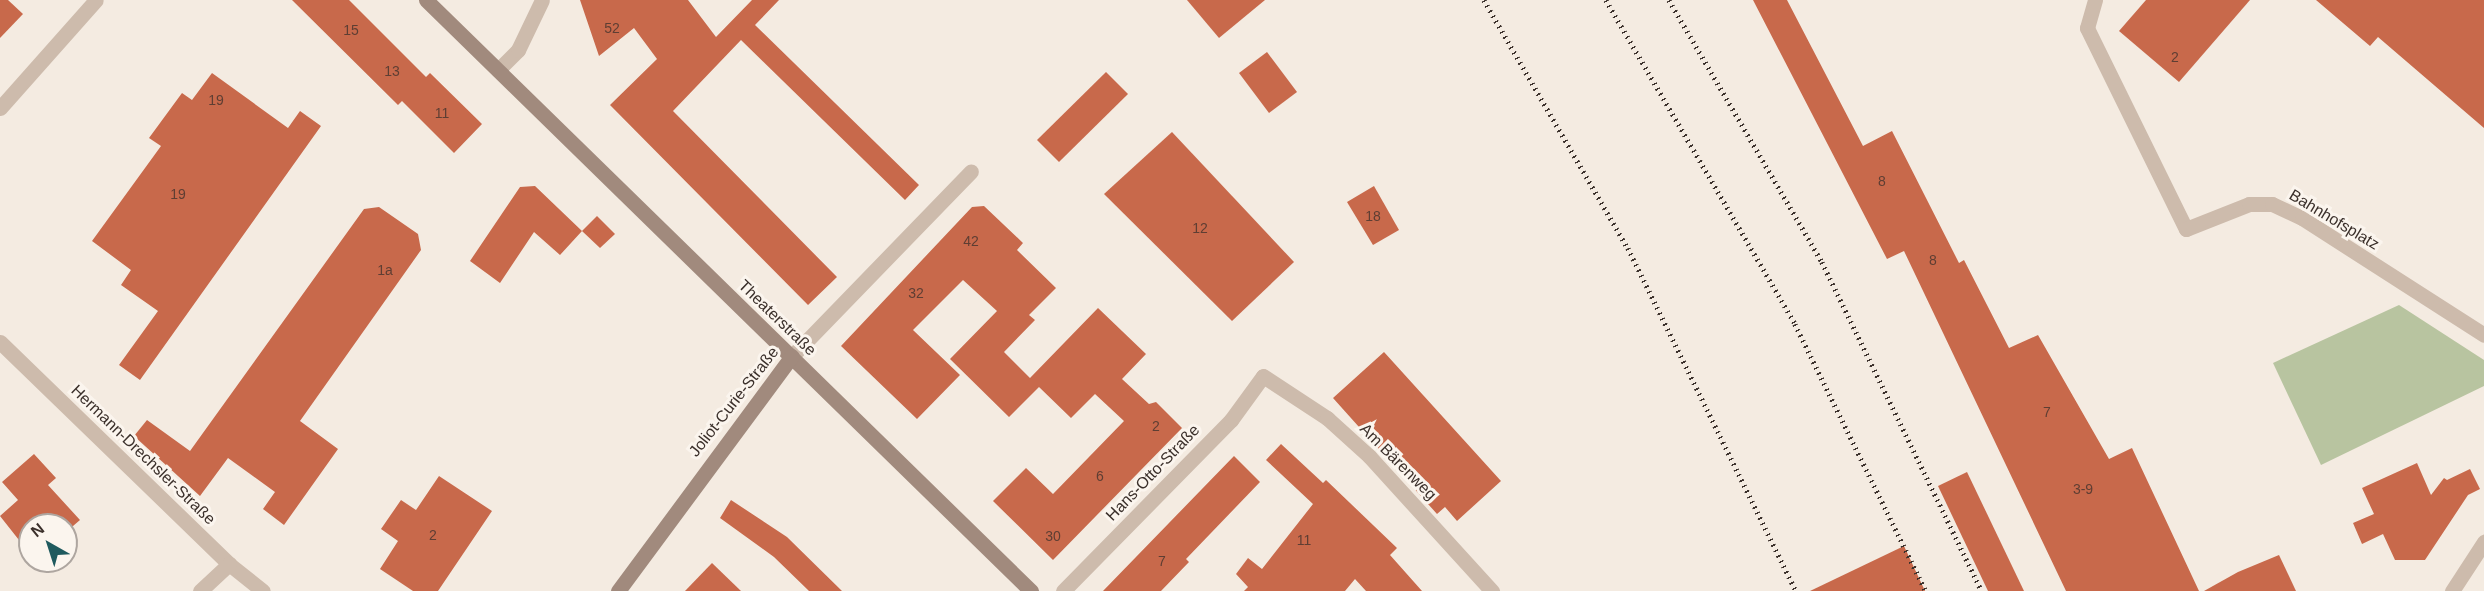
<!DOCTYPE html>
<html>
<head>
<meta charset="utf-8">
<style>
  body { margin:0 }
  #map { position:relative; width:2484px; height:591px; overflow:hidden; background:#f4ebe1; font-family:Arial,sans-serif }
  div>[style] { position:absolute }
  .green>* { inset:0; background:#b8c4a0 }
  .building>* { inset:0; background:#c8694b }
  .minor>* { height:15px; margin:-7.5px; padding:0 7.5px; transform-origin:7.5px; border-radius:7.5px; background:#cdbbac }
  .secondary>* { height:15px; margin:-7.5px; padding:0 7.5px; transform-origin:7.5px; border-radius:7.5px; background:#a18a7d }
  .rail>* { height:4.5px; margin-top:-2.25px; transform-origin:0; background:repeating-linear-gradient(90deg,#3b302b 0 1.5px,transparent 0 6px) }
  span { translate:-50% -50%; white-space:nowrap; text-align:center; line-height:1.15; -webkit-text-stroke:6px #fbf5ee; paint-order:stroke }
  .number-label { font-size:14px; color:#5e3e33 }
  .number-label span { -webkit-text-stroke-width:0 }
  .street-label { font-size:16px; color:#3b302b }
  .north { position:absolute; left:18px; top:513px; width:60px; height:60px; box-sizing:border-box; background:#fbf5ee; border:2px solid #aea6a0; border-radius:50%; rotate:321deg; font-size:16px; font-weight:700; line-height:24px; text-align:center; color:#3b302b }
  .north::after { content:''; display:block; margin:auto; width:21px; height:27px; background:#1f5a5e; clip-path:polygon(50% 0,100% 100%,50% 72%,0 100%) }
</style>
</head>
<body>
<div id="map">
  <div class="green">
    <div style="clip-path:polygon(2399px 305px,2484px 360px,2484px 386px,2321px 465px,2273px 363px)"></div>
  </div>
  <div class="building">
    <div style="clip-path:polygon(0 0,8px 0,23px 14px,0 38px)"></div>
    <div style="clip-path:polygon(292px 0,349px 0,426px 77px,430px 73px,482px 124px,454px 153px,402px 101px,398px 105px)"></div>
    <div style="clip-path:polygon(580px 0,688px 0,716px 37px,752px 0,779px 0,755px 25px,919px 185px,905px 200px,741px 40px,673px 111px,837px 277px,808px 305px,610px 105px,657px 59px,634px 28px,599px 56px)"></div>
    <div style="clip-path:polygon(1187px 0,1265px 0,1219px 38px)"></div>
    <div style="clip-path:polygon(1753px 0,1787px 0,1863px 146px,1892px 131px,1959px 263px,1964px 260px,2009px 348px,2038px 335px,2109px 459px,2132px 448px,2199px 591px,2066px 591px,1904px 251px,1887px 259px)"></div>
    <div style="clip-path:polygon(2146px 0,2250px 0,2179px 82px,2119px 31px)"></div>
    <div style="clip-path:polygon(2316px 0,2484px 0,2484px 128px,2378px 37px,2370px 46px)"></div>
    <div style="clip-path:polygon(1267px 52px,1297px 92px,1269px 113px,1239px 73px)"></div>
    <div style="clip-path:polygon(1106px 72px,1128px 94px,1059px 162px,1037px 140px)"></div>
    <div style="clip-path:polygon(212px 73px,288px 128px,300px 111px,321px 126px,140px 380px,119px 365px,158px 311px,121px 285px,131px 270px,92px 241px,161px 146px,149px 138px,182px 93px,192px 100px)"></div>
    <div style="clip-path:polygon(1172px 132px,1294px 262px,1232px 321px,1104px 194px)"></div>
    <div style="clip-path:polygon(535px 186px,582px 231px,560px 255px,534px 232px,500px 283px,470px 261px,520px 187px)"></div>
    <div style="clip-path:polygon(1374px 186px,1399px 230px,1373px 245px,1347px 202px)"></div>
    <div style="clip-path:polygon(984px 206px,1023px 243px,1017px 250px,1056px 288px,1029px 315px,1035px 320px,1004px 352px,1030px 378px,1098px 308px,1146px 354px,1122px 379px,1149px 404px,1156px 402px,1182px 428px,1053px 560px,993px 501px,1026px 468px,1053px 494px,1124px 421px,1095px 394px,1071px 418px,1039px 387px,1009px 417px,950px 359px,997px 311px,963px 280px,913px 330px,960px 375px,917px 419px,841px 346px,972px 207px)"></div>
    <div style="clip-path:polygon(379px 207px,418px 234px,421px 250px,300px 421px,338px 449px,284px 525px,263px 509px,275px 492px,228px 458px,200px 496px,134px 436px,147px 420px,190px 451px,364px 209px)"></div>
    <div style="clip-path:polygon(597px 216px,615px 234px,600px 248px,582px 231px)"></div>
    <div style="clip-path:polygon(1384px 352px,1501px 481px,1457px 521px,1445px 507px,1437px 514px,1333px 398px)"></div>
    <div style="clip-path:polygon(1281px 444px,1323px 483px,1326px 480px,1397px 548px,1390px 555px,1422px 591px,1366px 591px,1355px 579px,1345px 591px,1244px 591px,1248px 587px,1236px 574px,1248px 558px,1262px 569px,1313px 504px,1266px 460px)"></div>
    <div style="clip-path:polygon(34px 454px,56px 478px,48px 485px,80px 520px,66px 532px,66px 525px,30px 525px,30px 554px,0 516px,18px 500px,2px 482px)"></div>
    <div style="clip-path:polygon(1234px 456px,1260px 482px,1186px 559px,1189px 562px,1161px 591px,1103px 591px)"></div>
    <div style="clip-path:polygon(2417px 463px,2431px 495px,2444px 478px,2447px 480px,2470px 469px,2480px 489px,2468px 495px,2425px 560px,2395px 560px,2383px 534px,2362px 544px,2353px 523px,2374px 514px,2362px 488px)"></div>
    <div style="clip-path:polygon(1967px 472px,2024px 591px,1988px 591px,1938px 486px)"></div>
    <div style="clip-path:polygon(439px 476px,492px 511px,438px 591px,413px 591px,380px 569px,398px 541px,381px 529px,401px 500px,416px 510px)"></div>
    <div style="clip-path:polygon(731px 500px,787px 537px,842px 591px,809px 591px,774px 557px,720px 518px)"></div>
    <div style="clip-path:polygon(1904px 546px,1925px 591px,1810px 591px)"></div>
    <div style="clip-path:polygon(2279px 555px,2296px 591px,2204px 591px,2238px 572px)"></div>
    <div style="clip-path:polygon(712px 563px,741px 591px,685px 591px)"></div>
  </div>
  <div class="minor">
    <div style="left:2095px;top:0;width:29px;rotate:106deg"></div>
    <div style="left:2087px;top:28px;width:224px;rotate:63.8deg"></div>
    <div style="left:2186px;top:229px;width:68px;rotate:-21.6deg"></div>
    <div style="left:2249px;top:204px;width:23px"></div>
    <div style="left:2272px;top:204px;width:33px;rotate:25deg"></div>
    <div style="left:2302px;top:218px;width:216px;rotate:32.7deg"></div>
    <div style="left:498px;top:70px;width:28px;rotate:-45deg"></div>
    <div style="left:518px;top:50px;width:55px;rotate:-64.4deg"></div>
    <div style="left:0;top:108px;width:144px;rotate:-48.4deg"></div>
    <div style="left:0;top:342px;width:319px;rotate:44.1deg"></div>
    <div style="left:229px;top:564px;width:43px;rotate:38.5deg"></div>
    <div style="left:792px;top:356px;width:257px;rotate:-45.9deg"></div>
    <div style="left:200px;top:591px;width:40px;rotate:-43deg"></div>
    <div style="left:1063px;top:591px;width:240px;rotate:-45.5deg"></div>
    <div style="left:1231px;top:420px;width:54px;rotate:-54deg"></div>
    <div style="left:1263px;top:376px;width:77px;rotate:33.3deg"></div>
    <div style="left:1327px;top:418px;width:57px;rotate:42.1deg"></div>
    <div style="left:1369px;top:456px;width:183px;rotate:47.7deg"></div>
    <div style="left:2452px;top:591px;width:59px;rotate:-56.9deg"></div>
  </div>
  <div class="secondary">
    <div style="left:426px;top:0;width:846px;rotate:44.33deg"></div>
    <div style="left:618px;top:591px;width:292px;rotate:-53.5deg"></div>
  </div>
  <div class="rail">
    <div style="left:1484px;top:0;width:287px;rotate:59.9deg"></div>
    <div style="left:1628px;top:248px;width:382px;rotate:63.9deg"></div>
    <div style="left:1606px;top:0;width:375px;rotate:59.7deg"></div>
    <div style="left:1795px;top:324px;width:297px;rotate:63.9deg"></div>
    <div style="left:1669px;top:0;width:303px;rotate:59.7deg"></div>
    <div style="left:1822px;top:262px;width:366px;rotate:64.1deg"></div>
  </div>
  <div class="number-label">
    <span style="left:612px;top:28px">52</span>
    <span style="left:351px;top:30px">15</span>
    <span style="left:2175px;top:57px">2</span>
    <span style="left:392px;top:71px">13</span>
    <span style="left:216px;top:100px">19</span>
    <span style="left:442px;top:113px">11</span>
    <span style="left:1882px;top:181px">8</span>
    <span style="left:178px;top:194px">19</span>
    <span style="left:1373px;top:216px">18</span>
    <span style="left:1200px;top:228px">12</span>
    <span style="left:971px;top:241px">42</span>
    <span style="left:1933px;top:260px">8</span>
    <span style="left:385px;top:270px">1a</span>
    <span style="left:916px;top:293px">32</span>
    <span style="left:2047px;top:412px">7</span>
    <span style="left:1156px;top:426px">2</span>
    <span style="left:1100px;top:476px">6</span>
    <span style="left:2083px;top:489px">3-9</span>
    <span style="left:433px;top:535px">2</span>
    <span style="left:1053px;top:536px">30</span>
    <span style="left:1304px;top:540px">11</span>
    <span style="left:1162px;top:561px">7</span>
  </div>
  <div class="street-label">
    <span style="left:2334px;top:220px;rotate:31deg">Bahnhofsplatz</span>
    <span style="left:777px;top:318px;rotate:44deg">Theaterstraße</span>
    <span style="left:734px;top:402px;rotate:-52deg">Joliot-Curie-Straße</span>
    <span style="left:143px;top:455px;rotate:44deg">Hermann-Drechsler-Straße</span>
    <span style="left:1398px;top:462px;rotate:45deg">Am Bärenweg</span>
    <span style="left:1153px;top:473px;rotate:-46deg">Hans-Otto-Straße</span>
  </div>
  <div class="north">N</div>
</div>
</body>
</html>
